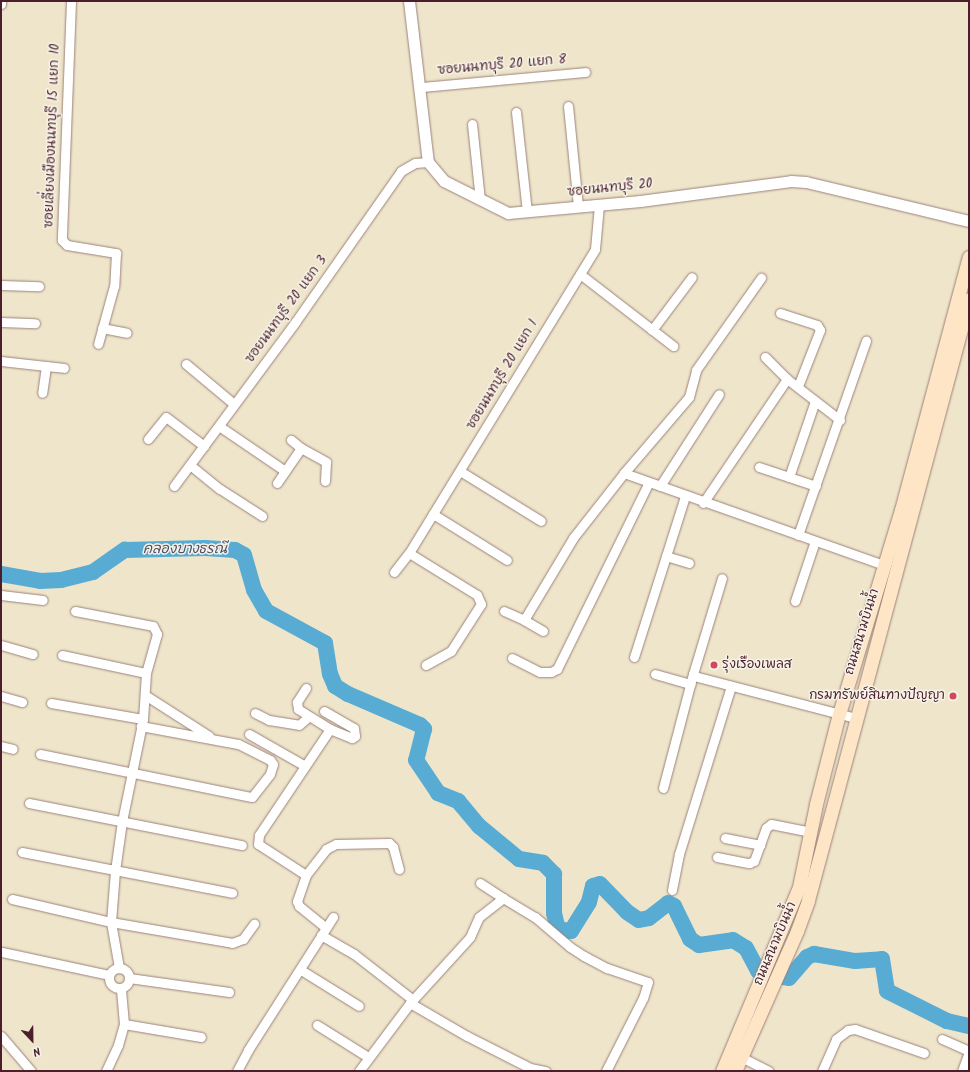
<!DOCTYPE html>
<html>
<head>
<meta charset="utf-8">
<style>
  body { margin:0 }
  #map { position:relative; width:970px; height:1072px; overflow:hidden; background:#efe5cb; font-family:Kalam,"Playpen Sans Thai",sans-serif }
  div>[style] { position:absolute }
  .river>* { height:16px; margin:-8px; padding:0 8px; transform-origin:8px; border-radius:8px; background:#58acd4 }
  .roads { filter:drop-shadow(0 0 1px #9c827b) drop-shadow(0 0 1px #9c827b) }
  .minor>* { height:9px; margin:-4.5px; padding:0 4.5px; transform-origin:4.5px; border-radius:4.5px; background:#fff }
  .minor>.ring { margin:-4.5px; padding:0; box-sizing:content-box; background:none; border:9px solid #fff; border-radius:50% }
  .tertiary>* { height:11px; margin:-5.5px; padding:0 5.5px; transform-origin:5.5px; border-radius:5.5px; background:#fff }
  .secondary>* { height:13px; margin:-6.5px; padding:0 6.5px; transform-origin:6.5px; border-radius:6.5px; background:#fee5c5 }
  .dots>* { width:11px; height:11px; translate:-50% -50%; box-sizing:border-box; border:2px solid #f7f3e8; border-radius:50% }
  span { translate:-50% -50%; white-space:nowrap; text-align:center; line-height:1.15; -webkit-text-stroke:3px #f7f3e8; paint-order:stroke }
  .street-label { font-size:13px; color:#4a1f2b }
  .poi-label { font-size:13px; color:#4a1f2b }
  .left { translate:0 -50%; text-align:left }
  .right { translate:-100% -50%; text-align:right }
  .water-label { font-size:14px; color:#4f5066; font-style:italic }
  .frame { position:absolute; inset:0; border:2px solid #4a1f2b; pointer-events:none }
  .north { position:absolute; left:12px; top:1020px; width:40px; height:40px; -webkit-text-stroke:3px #f7f3e8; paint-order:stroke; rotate:158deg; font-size:11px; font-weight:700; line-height:16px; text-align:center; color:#4a1f2b }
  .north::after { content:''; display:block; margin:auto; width:14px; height:18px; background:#4a1f2b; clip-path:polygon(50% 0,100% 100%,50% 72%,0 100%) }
</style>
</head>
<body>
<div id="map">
  <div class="river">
    <div style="left:1px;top:574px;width:40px;rotate:10deg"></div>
    <div style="left:40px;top:581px;width:21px;rotate:-3deg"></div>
    <div style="left:61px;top:580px;width:33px;rotate:-14deg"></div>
    <div style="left:93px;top:572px;width:39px;rotate:-35deg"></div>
    <div style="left:125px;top:550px;width:80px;rotate:-1.4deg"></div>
    <div style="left:205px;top:548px;width:30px;rotate:4deg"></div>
    <div style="left:235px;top:550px;width:10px;rotate:29deg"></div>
    <div style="left:244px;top:555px;width:36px;rotate:74deg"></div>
    <div style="left:254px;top:590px;width:24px;rotate:60deg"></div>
    <div style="left:266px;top:611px;width:67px;rotate:28.5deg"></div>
    <div style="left:325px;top:643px;width:31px;rotate:81deg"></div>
    <div style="left:330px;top:674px;width:13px;rotate:67deg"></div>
    <div style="left:335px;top:686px;width:15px;rotate:32deg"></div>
    <div style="left:348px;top:694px;width:78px;rotate:23.3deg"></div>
    <div style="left:420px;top:725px;width:6px;rotate:45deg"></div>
    <div style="left:424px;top:729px;width:32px;rotate:104deg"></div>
    <div style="left:416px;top:760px;width:40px;rotate:56deg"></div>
    <div style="left:438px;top:793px;width:22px;rotate:22deg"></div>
    <div style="left:458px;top:801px;width:33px;rotate:50deg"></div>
    <div style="left:479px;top:826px;width:52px;rotate:39.5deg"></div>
    <div style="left:519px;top:859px;width:24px;rotate:9deg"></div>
    <div style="left:543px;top:863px;width:16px;rotate:45deg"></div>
    <div style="left:554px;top:874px;width:39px;rotate:90deg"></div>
    <div style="left:554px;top:913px;width:13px;rotate:77deg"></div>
    <div style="left:557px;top:926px;width:6px;rotate:39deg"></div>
    <div style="left:562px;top:930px;width:9px;rotate:6deg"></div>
    <div style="left:571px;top:931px;width:34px;rotate:-58deg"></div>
    <div style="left:589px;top:902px;width:16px;rotate:-76deg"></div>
    <div style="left:593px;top:886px;width:7px;rotate:-16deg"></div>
    <div style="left:600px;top:884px;width:39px;rotate:46deg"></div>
    <div style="left:627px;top:912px;width:14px;rotate:34deg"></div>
    <div style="left:639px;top:920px;width:10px;rotate:-11deg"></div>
    <div style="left:649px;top:918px;width:24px;rotate:-38deg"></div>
    <div style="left:668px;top:903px;width:7px;rotate:27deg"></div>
    <div style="left:674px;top:906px;width:37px;rotate:64deg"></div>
    <div style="left:690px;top:939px;width:11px;rotate:34deg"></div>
    <div style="left:699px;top:945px;width:34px;rotate:-8deg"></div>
    <div style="left:733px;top:940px;width:15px;rotate:32deg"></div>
    <div style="left:746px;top:948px;width:26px;rotate:62deg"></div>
    <div style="left:758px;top:971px;width:9px;rotate:27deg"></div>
    <div style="left:766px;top:975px;width:23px;rotate:7deg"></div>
    <div style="left:789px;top:978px;width:28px;rotate:-49deg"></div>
    <div style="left:807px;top:957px;width:8px;rotate:-23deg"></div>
    <div style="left:814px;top:954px;width:42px;rotate:9.7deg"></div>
    <div style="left:855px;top:961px;width:27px;rotate:-4deg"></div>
    <div style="left:882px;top:959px;width:32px;rotate:81deg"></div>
    <div style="left:887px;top:991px;width:67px;rotate:26.6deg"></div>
    <div style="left:947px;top:1021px;width:23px;rotate:13deg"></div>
  </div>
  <div class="roads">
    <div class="minor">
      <div style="left:71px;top:1px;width:239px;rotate:92.2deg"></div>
      <div style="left:62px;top:240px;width:7px;rotate:45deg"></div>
      <div style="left:67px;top:245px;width:50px;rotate:9.3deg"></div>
      <div style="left:116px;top:253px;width:33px;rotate:93deg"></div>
      <div style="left:114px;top:286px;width:60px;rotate:105.4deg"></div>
      <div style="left:1px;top:4px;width:3px;rotate:-90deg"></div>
      <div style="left:421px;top:87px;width:165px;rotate:-5.2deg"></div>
      <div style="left:568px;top:106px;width:100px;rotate:84.3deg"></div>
      <div style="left:516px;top:112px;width:100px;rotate:83.7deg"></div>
      <div style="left:472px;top:124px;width:76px;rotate:84deg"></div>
      <div style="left:580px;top:274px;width:118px;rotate:37.7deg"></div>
      <div style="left:1px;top:285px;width:38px;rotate:2deg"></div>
      <div style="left:780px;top:313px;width:39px;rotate:18deg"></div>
      <div style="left:817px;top:325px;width:6px;rotate:59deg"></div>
      <div style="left:820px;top:330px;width:60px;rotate:111.4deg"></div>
      <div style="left:1px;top:322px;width:34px;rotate:2deg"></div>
      <div style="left:102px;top:328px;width:25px;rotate:11deg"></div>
      <div style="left:652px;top:330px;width:66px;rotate:-53deg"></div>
      <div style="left:765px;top:357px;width:31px;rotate:45deg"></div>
      <div style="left:787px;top:379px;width:67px;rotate:37.7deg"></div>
      <div style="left:1px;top:361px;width:45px;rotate:6.3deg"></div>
      <div style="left:46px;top:366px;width:27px;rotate:98deg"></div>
      <div style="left:186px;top:364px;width:62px;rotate:39.8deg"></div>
      <div style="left:46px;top:366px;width:18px;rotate:6deg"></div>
      <div style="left:219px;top:426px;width:80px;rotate:34.3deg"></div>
      <div style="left:148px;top:439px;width:28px;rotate:-51deg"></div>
      <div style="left:166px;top:417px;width:48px;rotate:37.3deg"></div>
      <div style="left:301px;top:448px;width:29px;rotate:29deg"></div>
      <div style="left:326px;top:462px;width:19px;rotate:93deg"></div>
      <div style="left:190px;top:465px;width:38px;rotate:39deg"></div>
      <div style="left:220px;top:489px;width:50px;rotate:32.7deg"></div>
      <div style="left:759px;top:467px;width:60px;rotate:18.4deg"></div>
      <div style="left:460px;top:471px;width:95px;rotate:31.7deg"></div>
      <div style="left:624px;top:473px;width:276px;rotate:19.5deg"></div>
      <div style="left:789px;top:477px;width:80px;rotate:-71.1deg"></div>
      <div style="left:277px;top:483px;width:42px;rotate:-55.6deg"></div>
      <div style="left:301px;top:448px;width:13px;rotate:-141deg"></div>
      <div style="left:174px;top:486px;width:205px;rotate:-53.5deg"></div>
      <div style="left:296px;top:321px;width:183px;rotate:-55deg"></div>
      <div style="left:401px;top:171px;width:16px;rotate:-30deg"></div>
      <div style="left:415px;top:163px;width:13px;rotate:-4deg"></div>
      <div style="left:660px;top:486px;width:109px;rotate:-57.3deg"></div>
      <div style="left:703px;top:503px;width:150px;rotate:-55.9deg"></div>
      <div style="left:433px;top:514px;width:87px;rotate:31.9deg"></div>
      <div style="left:798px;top:535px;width:206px;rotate:-70.7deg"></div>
      <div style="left:409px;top:553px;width:80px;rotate:31.7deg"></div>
      <div style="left:477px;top:595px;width:10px;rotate:66deg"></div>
      <div style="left:481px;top:604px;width:56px;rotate:122.6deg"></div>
      <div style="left:451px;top:651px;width:29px;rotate:151deg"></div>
      <div style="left:666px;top:556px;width:24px;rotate:17deg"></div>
      <div style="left:394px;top:572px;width:24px;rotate:-52deg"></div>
      <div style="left:409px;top:553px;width:356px;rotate:-58.5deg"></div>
      <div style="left:595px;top:249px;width:44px;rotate:-84.8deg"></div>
      <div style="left:1px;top:595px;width:42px;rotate:6.8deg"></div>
      <div style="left:795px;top:601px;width:63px;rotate:-71.6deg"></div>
      <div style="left:75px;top:611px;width:79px;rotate:10.9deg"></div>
      <div style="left:153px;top:626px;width:9px;rotate:63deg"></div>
      <div style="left:157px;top:634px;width:41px;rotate:105.8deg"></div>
      <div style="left:146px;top:673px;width:46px;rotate:93.7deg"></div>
      <div style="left:143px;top:719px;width:104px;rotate:101.6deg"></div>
      <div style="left:122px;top:821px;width:50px;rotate:98deg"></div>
      <div style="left:115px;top:871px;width:51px;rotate:94.5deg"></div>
      <div style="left:111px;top:922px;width:47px;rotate:80.1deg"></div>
      <div style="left:504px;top:611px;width:22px;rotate:24deg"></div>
      <div style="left:543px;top:631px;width:22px;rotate:-150deg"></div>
      <div style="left:524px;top:620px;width:96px;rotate:-59.1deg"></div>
      <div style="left:573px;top:538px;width:83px;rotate:-51.9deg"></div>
      <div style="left:624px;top:473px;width:100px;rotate:-49.5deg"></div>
      <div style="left:689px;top:397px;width:28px;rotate:-75deg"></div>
      <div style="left:696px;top:370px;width:113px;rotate:-54.8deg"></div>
      <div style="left:1px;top:645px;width:33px;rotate:16deg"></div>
      <div style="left:62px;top:655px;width:86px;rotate:12.1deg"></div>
      <div style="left:634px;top:657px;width:169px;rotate:-72.4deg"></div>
      <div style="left:512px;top:658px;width:31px;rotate:27deg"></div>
      <div style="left:540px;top:672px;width:11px"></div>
      <div style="left:551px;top:672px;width:7px;rotate:-27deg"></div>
      <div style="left:557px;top:669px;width:208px;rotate:-63.8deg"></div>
      <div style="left:655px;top:674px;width:37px;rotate:16deg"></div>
      <div style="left:694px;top:676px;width:166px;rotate:14.6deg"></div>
      <div style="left:306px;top:688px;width:17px;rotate:123deg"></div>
      <div style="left:297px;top:702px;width:7px;rotate:82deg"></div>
      <div style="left:298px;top:709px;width:38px;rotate:32deg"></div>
      <div style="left:145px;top:695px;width:76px;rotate:32.6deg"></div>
      <div style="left:1px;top:696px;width:22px;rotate:16deg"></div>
      <div style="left:51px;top:703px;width:93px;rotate:9.9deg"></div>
      <div style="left:324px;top:711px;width:34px;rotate:30deg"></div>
      <div style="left:354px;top:728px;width:8px;rotate:83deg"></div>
      <div style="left:355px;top:736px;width:4px;rotate:146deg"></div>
      <div style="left:352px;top:738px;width:24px;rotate:-158deg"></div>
      <div style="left:330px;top:729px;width:128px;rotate:123.8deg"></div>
      <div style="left:259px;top:835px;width:9px;rotate:96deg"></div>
      <div style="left:258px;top:844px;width:57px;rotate:32.9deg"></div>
      <div style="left:306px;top:875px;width:28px;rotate:109deg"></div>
      <div style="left:297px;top:901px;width:5px;rotate:68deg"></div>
      <div style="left:299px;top:906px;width:33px;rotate:39deg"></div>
      <div style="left:255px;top:713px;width:16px;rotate:27deg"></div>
      <div style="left:269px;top:720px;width:30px;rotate:9deg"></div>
      <div style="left:299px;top:725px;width:13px;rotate:-42deg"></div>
      <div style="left:249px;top:734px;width:64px;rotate:29.7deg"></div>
      <div style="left:1px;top:746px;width:12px;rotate:14deg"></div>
      <div style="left:40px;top:754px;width:216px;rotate:11.5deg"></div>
      <div style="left:252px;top:797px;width:29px;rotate:-52deg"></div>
      <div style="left:270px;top:774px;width:10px;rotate:-73deg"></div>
      <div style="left:273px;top:764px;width:5px;rotate:-127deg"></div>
      <div style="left:270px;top:760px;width:36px;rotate:-153deg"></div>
      <div style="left:238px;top:744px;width:99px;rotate:-169.5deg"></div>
      <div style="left:663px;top:788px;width:118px;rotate:-75.3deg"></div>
      <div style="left:693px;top:674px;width:100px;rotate:-73.2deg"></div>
      <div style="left:29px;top:803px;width:217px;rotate:11.2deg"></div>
      <div style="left:725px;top:838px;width:36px;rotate:11deg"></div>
      <div style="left:22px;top:852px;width:214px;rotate:11deg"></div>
      <div style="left:717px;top:857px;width:33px;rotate:11deg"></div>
      <div style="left:749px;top:863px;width:5px;rotate:-22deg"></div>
      <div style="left:754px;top:861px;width:35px;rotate:-70deg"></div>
      <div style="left:766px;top:828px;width:6px;rotate:-39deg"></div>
      <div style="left:771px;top:824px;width:41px;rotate:11.3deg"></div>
      <div style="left:306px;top:875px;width:33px;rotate:-52deg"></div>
      <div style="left:326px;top:849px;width:11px;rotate:-27deg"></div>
      <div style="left:336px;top:844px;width:53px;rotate:-1.1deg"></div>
      <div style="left:389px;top:843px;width:6px;rotate:45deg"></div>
      <div style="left:393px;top:847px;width:23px;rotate:75deg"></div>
      <div style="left:480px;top:883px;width:27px;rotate:33deg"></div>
      <div style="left:672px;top:890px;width:37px;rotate:-79deg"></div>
      <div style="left:679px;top:854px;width:176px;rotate:-72.8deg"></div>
      <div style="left:12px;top:899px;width:102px;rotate:13.1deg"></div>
      <div style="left:111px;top:922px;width:123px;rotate:9.8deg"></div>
      <div style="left:232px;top:943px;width:12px;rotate:-20deg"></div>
      <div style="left:243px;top:939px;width:19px;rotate:-54deg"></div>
      <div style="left:321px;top:935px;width:38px;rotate:30deg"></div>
      <div style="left:354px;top:954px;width:75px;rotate:37.9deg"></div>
      <div style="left:2px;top:952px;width:109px;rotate:12.1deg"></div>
      <div class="ring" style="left:109px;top:968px;width:11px;height:11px"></div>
      <div style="left:301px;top:970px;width:68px;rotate:31.8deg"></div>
      <div style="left:129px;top:978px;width:101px;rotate:8deg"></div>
      <div style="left:410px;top:1003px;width:66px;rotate:30.1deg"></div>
      <div style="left:467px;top:1036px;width:71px;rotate:26.9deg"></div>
      <div style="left:530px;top:1068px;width:16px;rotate:11deg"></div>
      <div style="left:124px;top:1024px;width:78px;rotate:9.6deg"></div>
      <div style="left:317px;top:1025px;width:60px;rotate:32.1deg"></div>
      <div style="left:1px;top:1036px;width:46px;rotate:49.4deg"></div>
      <div style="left:942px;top:1039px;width:30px;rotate:24deg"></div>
      <div style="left:741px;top:1057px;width:31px;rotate:27deg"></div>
      <div style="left:106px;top:1071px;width:29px;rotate:-65deg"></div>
      <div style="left:118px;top:1045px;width:22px;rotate:-74deg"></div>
      <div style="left:124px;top:1024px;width:36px;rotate:-95deg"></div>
      <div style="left:237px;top:1071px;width:24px;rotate:-62deg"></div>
      <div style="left:248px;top:1050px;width:158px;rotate:-57.4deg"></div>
      <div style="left:359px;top:1071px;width:85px;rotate:-53.1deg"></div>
      <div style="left:410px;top:1003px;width:89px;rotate:-47.7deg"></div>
      <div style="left:470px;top:937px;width:22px;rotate:-66deg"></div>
      <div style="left:479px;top:917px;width:31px;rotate:-38deg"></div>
      <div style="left:503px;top:898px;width:37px;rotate:31deg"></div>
      <div style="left:535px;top:917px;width:46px;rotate:40.6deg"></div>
      <div style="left:570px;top:947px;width:17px;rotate:33deg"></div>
      <div style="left:584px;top:956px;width:26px;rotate:28deg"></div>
      <div style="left:607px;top:968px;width:43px;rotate:18.9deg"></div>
      <div style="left:648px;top:982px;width:17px;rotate:107deg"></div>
      <div style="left:643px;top:998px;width:82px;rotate:116.9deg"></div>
      <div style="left:822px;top:1071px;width:35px;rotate:-66deg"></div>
      <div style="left:836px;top:1039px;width:15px;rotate:-37deg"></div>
      <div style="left:848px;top:1030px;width:7px;rotate:-8deg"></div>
      <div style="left:855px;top:1029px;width:73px;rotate:19.2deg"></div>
      <div style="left:962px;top:1071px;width:20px;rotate:-70deg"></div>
    </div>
    <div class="tertiary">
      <div style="left:409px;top:1px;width:162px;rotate:83.3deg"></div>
      <div style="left:428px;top:162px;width:25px;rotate:50deg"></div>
      <div style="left:444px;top:181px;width:72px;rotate:26.6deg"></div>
      <div style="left:508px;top:213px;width:133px;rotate:-5.2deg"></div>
      <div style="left:640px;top:201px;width:152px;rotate:-7.5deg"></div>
      <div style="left:791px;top:181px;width:15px;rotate:4deg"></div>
      <div style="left:806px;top:182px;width:168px;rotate:13.5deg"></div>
    </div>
    <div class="secondary">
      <div style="left:722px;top:1071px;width:199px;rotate:-67.3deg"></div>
      <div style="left:799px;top:887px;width:85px;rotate:-78.4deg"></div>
      <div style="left:816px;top:804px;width:93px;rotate:-75.7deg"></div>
      <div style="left:839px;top:714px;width:213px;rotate:-73.1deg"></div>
      <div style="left:901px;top:510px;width:262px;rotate:-75deg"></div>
      <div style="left:735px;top:1071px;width:153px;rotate:-66.1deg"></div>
      <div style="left:797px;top:931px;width:33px;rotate:-70deg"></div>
      <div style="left:808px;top:900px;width:622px;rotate:-75deg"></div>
    </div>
  </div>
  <div class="dots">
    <div style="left:714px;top:665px;background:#d1495b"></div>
    <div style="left:953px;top:696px;background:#d1495b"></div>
  </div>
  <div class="street-label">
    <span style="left:502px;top:66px;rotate:-5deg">ซอยนนทบุรี 20 แยก 8</span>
    <span style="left:53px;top:136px;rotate:-88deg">ซอยเลี่ยงเมืองนนทบุรี 15 แยก 10</span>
    <span style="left:610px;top:189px;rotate:-6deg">ซอยนนทบุรี 20</span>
    <span style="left:287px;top:310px;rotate:-54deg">ซอยนนทบุรี 20 แยก 3</span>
    <span style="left:503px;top:375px;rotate:-59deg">ซอยนนทบุรี 20 แยก 1</span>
    <span style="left:863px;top:632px;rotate:-73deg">ถนนสนามบินน้ำ</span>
    <span style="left:776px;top:944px;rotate:-67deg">ถนนสนามบินน้ำ</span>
  </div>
  <div class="poi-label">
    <span class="left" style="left:722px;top:665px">รุ่งเรืองเพลส</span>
    <span class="right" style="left:945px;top:696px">กรมทรัพย์สินทางปัญญา</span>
  </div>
  <div class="water-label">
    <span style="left:185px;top:549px">คลองบางธรณี</span>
  </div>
  <div class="frame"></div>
  <div class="north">N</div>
</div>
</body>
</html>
